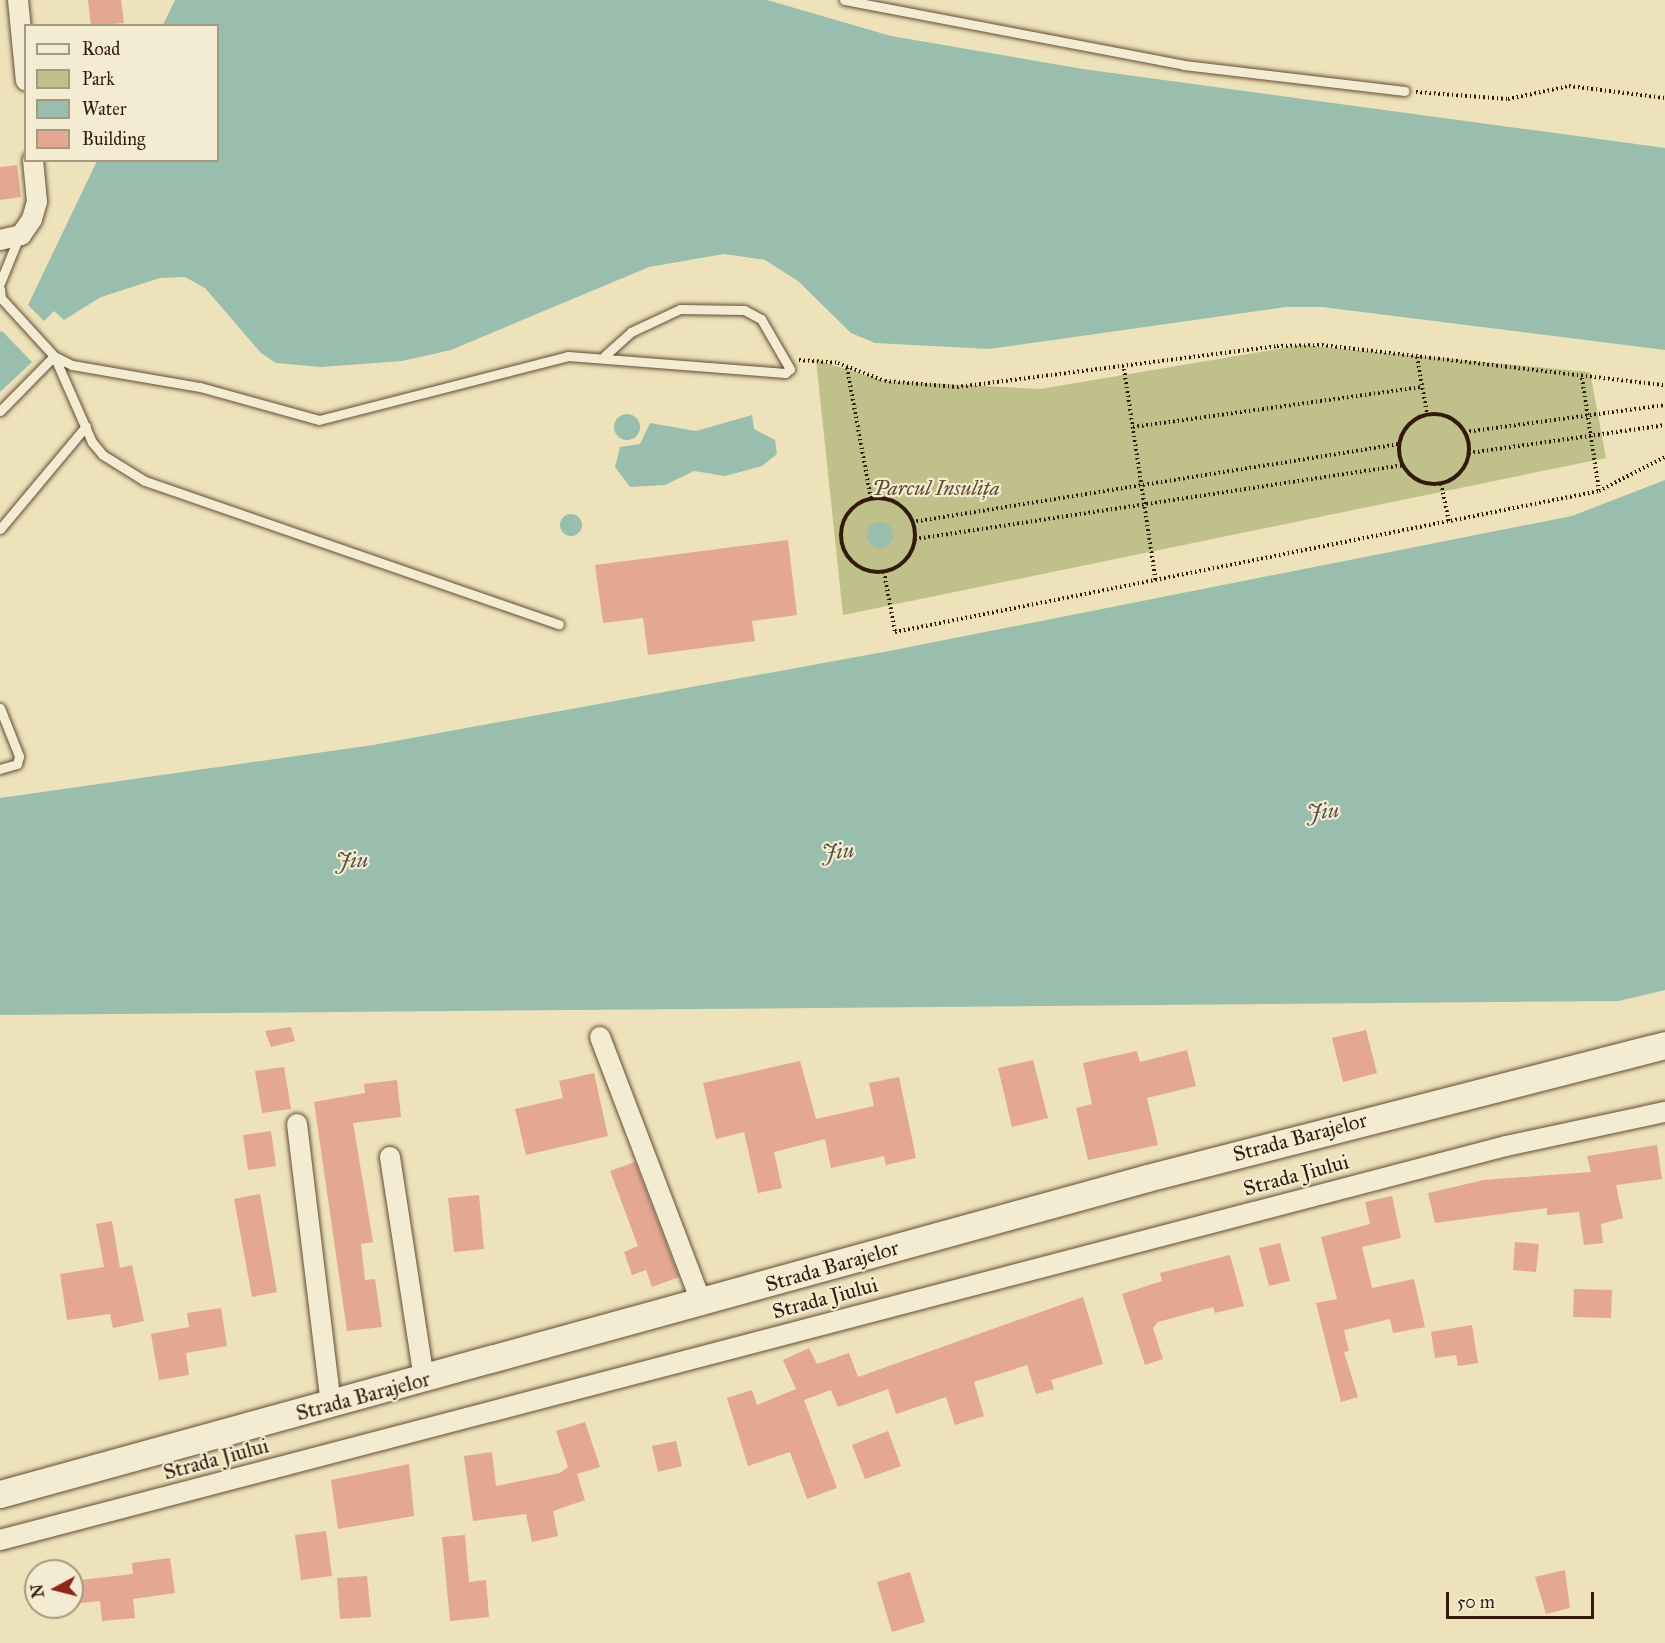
<!DOCTYPE html>
<html>
<head>
<meta charset="utf-8">
<style>
  body { margin:0 }
  #map { position:relative; width:1665px; height:1643px; overflow:hidden; background:#eee2ba; font-family:"IM FELL Great Primer",serif }
  div>[style] { position:absolute }
  .green>* { inset:0; background:#c0c18a }
  .water>* { inset:0; background:#99bead }
  .round { border-radius:50% }
  .building>* { inset:0; background:#e3a792 }
  .path>* { height:4px; margin-top:-2px; transform-origin:0; background:repeating-linear-gradient(90deg,#341a0b 0 1.5px,transparent 0 4.5px) }
  .path>.ring { margin:-2px; padding:0; box-sizing:content-box; background:none; border:4px solid #341a0b; border-radius:50% }
  .roads { filter:drop-shadow(0 0 2px #624c37) drop-shadow(0 0 2px #624c37) }
  .lane>* { height:9px; margin:-4.5px; padding:0 4.5px; transform-origin:4.5px; border-radius:4.5px; background:#f4ecd2 }
  .street>* { height:20px; margin:-10px; padding:0 10px; transform-origin:10px; border-radius:10px; background:#f4ecd2 }
  .secondary>* { height:27px; margin:-13.5px; padding:0 13.5px; transform-origin:13.5px; border-radius:13.5px; background:#f4ecd2 }
  span { translate:-50% -50%; white-space:nowrap; text-align:center; line-height:1.15; -webkit-text-stroke:4.5px #f4ecd2; paint-order:stroke }
  .park-label { font-size:21px; color:#5e4c31; font-style:italic }
  .street-label { font-size:21px; color:#341a0b }
  .water-label { font-size:22px; color:#575344; font-style:italic }
  .legend { position:absolute; left:24px; top:24px; width:195px; height:138px; box-sizing:border-box; background:#f4ecd2; border:2px solid #a79882; margin:0; padding:8px 10px; list-style:none; font-size:18px; color:#341a0b }
  .legend li { display:flex; align-items:center; gap:12px; height:30px }
  .legend b { width:30px; border:2px solid #a79882 }
  .north { position:absolute; left:24px; top:1559px; width:60px; height:60px; box-sizing:border-box; background:#f4ecd2; border:2px solid #a79882; border-radius:50%; rotate:263deg; font-size:16px; font-weight:700; line-height:24px; text-align:center; color:#341a0b }
  .north::after { content:''; display:block; margin:auto; width:21px; height:27px; background:#8f2418; clip-path:polygon(50% 0,100% 100%,50% 72%,0 100%) }
  .scale { position:absolute; left:1446px; top:1592px; width:148px; height:27px; box-sizing:border-box; border:3px solid #341a0b; border-top:0; padding-left:8px; font-size:18px; line-height:21px; white-space:nowrap; color:#341a0b; -webkit-text-stroke:4px #f4ecd2; paint-order:stroke }
</style>
</head>
<body>
<div id="map">
  <div class="green">
    <div style="clip-path:polygon(1301px 345px,1590px 372px,1606px 458px,843px 615px,816px 360px,885px 381px,1040px 389px)"></div>
  </div>
  <div class="water">
    <div style="clip-path:polygon(175px 0,767px 0,891px 36px,1083px 69px,1665px 148px,1665px 350px,1322px 307px,1286px 307px,989px 349px,875px 343px,851px 333px,798px 281px,765px 260px,724px 254px,649px 267px,451px 350px,402px 361px,321px 367px,276px 363px,261px 353px,205px 288px,185px 277px,160px 278px,101px 297px,64px 320px,54px 311px,44px 321px,28px 305px,97px 161px,218px 160px,218px 26px,163px 25px)"></div>
    <div style="clip-path:polygon(2px 331px,32px 362px,0 392px,0 332px)"></div>
    <div class="round" style="left:614px;top:414px;width:26px;height:26px"></div>
    <div style="clip-path:polygon(752px 415px,754px 429px,775px 440px,777px 454px,762px 466px,725px 476px,694px 471px,665px 485px,630px 487px,615px 467px,620px 447px,640px 444px,650px 423px,696px 431px)"></div>
    <div style="clip-path:polygon(1665px 480px,1665px 990px,1619px 1001px,0 1015px,0 798px,373px 745px,889px 651px,1572px 516px)"></div>
    <div class="round" style="left:560px;top:514px;width:22px;height:22px"></div>
    <div class="round" style="left:867px;top:522px;width:26px;height:26px"></div>
  </div>
  <div class="building">
    <div style="clip-path:polygon(88px 0,121px 0,124px 23px,91px 26px)"></div>
    <div style="clip-path:polygon(17px 165px,21px 197px,0 200px,0 167px)"></div>
    <div style="clip-path:polygon(788px 540px,797px 615px,752px 621px,755px 641px,648px 655px,643px 618px,603px 623px,595px 565px)"></div>
    <div style="clip-path:polygon(291px 1027px,295px 1041px,271px 1047px,265px 1031px)"></div>
    <div style="clip-path:polygon(1366px 1030px,1377px 1073px,1343px 1082px,1332px 1038px)"></div>
    <div style="clip-path:polygon(1187px 1050px,1196px 1086px,1147px 1098px,1158px 1145px,1088px 1160px,1076px 1108px,1092px 1104px,1083px 1063px,1137px 1051px,1140px 1062px)"></div>
    <div style="clip-path:polygon(1033px 1060px,1048px 1118px,1012px 1127px,998px 1068px)"></div>
    <div style="clip-path:polygon(800px 1061px,816px 1119px,874px 1106px,869px 1083px,899px 1077px,916px 1158px,886px 1165px,884px 1156px,831px 1168px,825px 1139px,774px 1152px,782px 1188px,758px 1193px,744px 1132px,716px 1139px,703px 1083px)"></div>
    <div style="clip-path:polygon(284px 1067px,291px 1109px,262px 1113px,255px 1071px)"></div>
    <div style="clip-path:polygon(594px 1073px,608px 1136px,526px 1155px,515px 1109px,563px 1098px,559px 1081px)"></div>
    <div style="clip-path:polygon(397px 1080px,401px 1117px,353px 1123px,373px 1242px,361px 1244px,365px 1280px,375px 1279px,382px 1327px,347px 1331px,314px 1102px,365px 1093px,364px 1084px)"></div>
    <div style="clip-path:polygon(271px 1131px,276px 1166px,248px 1170px,243px 1135px)"></div>
    <div style="clip-path:polygon(1657px 1145px,1662px 1179px,1616px 1185px,1623px 1218px,1601px 1224px,1603px 1243px,1584px 1245px,1579px 1212px,1547px 1215px,1547px 1208px,1435px 1223px,1428px 1193px,1484px 1180px,1591px 1172px,1587px 1156px)"></div>
    <div style="clip-path:polygon(635px 1162px,679px 1277px,652px 1287px,646px 1270px,632px 1275px,624px 1252px,638px 1246px,610px 1171px)"></div>
    <div style="clip-path:polygon(260px 1194px,277px 1292px,252px 1297px,234px 1199px)"></div>
    <div style="clip-path:polygon(479px 1195px,484px 1249px,454px 1252px,448px 1198px)"></div>
    <div style="clip-path:polygon(1392px 1196px,1401px 1238px,1362px 1247px,1372px 1288px,1414px 1279px,1425px 1327px,1393px 1333px,1390px 1319px,1344px 1330px,1349px 1351px,1344px 1352px,1358px 1397px,1341px 1402px,1316px 1303px,1337px 1299px,1321px 1237px,1370px 1224px,1365px 1202px)"></div>
    <div style="clip-path:polygon(112px 1221px,120px 1268px,132px 1265px,144px 1321px,113px 1328px,110px 1314px,67px 1320px,60px 1274px,104px 1267px,96px 1224px)"></div>
    <div style="clip-path:polygon(1515px 1242px,1539px 1244px,1536px 1272px,1513px 1270px)"></div>
    <div style="clip-path:polygon(1280px 1243px,1290px 1281px,1269px 1286px,1259px 1248px)"></div>
    <div style="clip-path:polygon(1230px 1255px,1244px 1306px,1215px 1313px,1213px 1307px,1158px 1322px,1153px 1328px,1163px 1359px,1145px 1365px,1122px 1294px,1162px 1281px,1160px 1273px)"></div>
    <div style="clip-path:polygon(1574px 1289px,1612px 1290px,1611px 1318px,1573px 1317px)"></div>
    <div style="clip-path:polygon(1083px 1297px,1103px 1364px,1051px 1380px,1054px 1389px,1036px 1394px,1027px 1365px,974px 1382px,984px 1416px,955px 1425px,946px 1397px,896px 1414px,888px 1389px,838px 1407px,831px 1390px,804px 1400px,837px 1488px,807px 1499px,790px 1452px,748px 1466px,727px 1398px,752px 1390px,757px 1405px,796px 1389px,783px 1360px,809px 1348px,817px 1364px,849px 1353px,858px 1377px)"></div>
    <div style="clip-path:polygon(221px 1308px,227px 1346px,186px 1353px,189px 1375px,159px 1380px,151px 1334px,189px 1327px,187px 1313px)"></div>
    <div style="clip-path:polygon(1472px 1325px,1478px 1363px,1458px 1366px,1456px 1355px,1435px 1358px,1431px 1332px)"></div>
    <div style="clip-path:polygon(585px 1422px,600px 1467px,577px 1474px,585px 1500px,553px 1511px,558px 1536px,532px 1542px,526px 1514px,473px 1521px,464px 1456px,492px 1452px,496px 1486px,560px 1473px,568px 1467px,556px 1431px)"></div>
    <div style="clip-path:polygon(888px 1431px,901px 1466px,865px 1479px,852px 1445px)"></div>
    <div style="clip-path:polygon(676px 1441px,682px 1466px,658px 1472px,652px 1446px)"></div>
    <div style="clip-path:polygon(409px 1464px,414px 1516px,338px 1529px,331px 1480px)"></div>
    <div style="clip-path:polygon(326px 1531px,332px 1576px,301px 1580px,295px 1535px)"></div>
    <div style="clip-path:polygon(465px 1535px,469px 1582px,486px 1580px,489px 1617px,450px 1621px,442px 1537px)"></div>
    <div style="clip-path:polygon(170px 1558px,175px 1593px,133px 1599px,135px 1618px,102px 1621px,100px 1601px,72px 1604px,72px 1581px,133px 1574px,132px 1563px)"></div>
    <div style="clip-path:polygon(1565px 1570px,1570px 1608px,1546px 1614px,1535px 1577px)"></div>
    <div style="clip-path:polygon(910px 1572px,925px 1622px,892px 1632px,877px 1582px)"></div>
    <div style="clip-path:polygon(367px 1576px,371px 1617px,340px 1619px,337px 1578px)"></div>
  </div>
  <div class="path">
    <div style="left:1416px;top:92px;width:92px;rotate:4.4deg"></div>
    <div style="left:1508px;top:99px;width:62px;rotate:-12deg"></div>
    <div style="left:1569px;top:86px;width:97px;rotate:7.1deg"></div>
    <div style="left:1417px;top:357px;width:58px;rotate:80deg"></div>
    <div style="left:799px;top:360px;width:39px;rotate:4deg"></div>
    <div style="left:838px;top:363px;width:50px;rotate:21deg"></div>
    <div style="left:885px;top:381px;width:72px;rotate:4.8deg"></div>
    <div style="left:957px;top:387px;width:323px;rotate:-7.3deg"></div>
    <div style="left:1277px;top:346px;width:45px;rotate:-1.3deg"></div>
    <div style="left:1322px;top:345px;width:345px;rotate:6.7deg"></div>
    <div style="left:847px;top:368px;width:133px;rotate:79.6deg"></div>
    <div style="left:1124px;top:369px;width:216px;rotate:81.5deg"></div>
    <div style="left:1582px;top:378px;width:113px;rotate:81.4deg"></div>
    <div class="ring" style="left:1399px;top:414px;width:66px;height:66px"></div>
    <div style="left:1133px;top:427px;width:292px;rotate:-7.9deg"></div>
    <div style="left:1465px;top:432px;width:202px;rotate:-7.7deg"></div>
    <div style="left:1469px;top:453px;width:198px;rotate:-8.1deg"></div>
    <div style="left:1441px;top:484px;width:39px;rotate:78deg"></div>
    <div class="ring" style="left:841px;top:498px;width:70px;height:70px"></div>
    <div style="left:912px;top:522px;width:493px;rotate:-9.1deg"></div>
    <div style="left:915px;top:539px;width:493px;rotate:-8.6deg"></div>
    <div style="left:884px;top:572px;width:61px;rotate:79.6deg"></div>
    <div style="left:895px;top:632px;width:718px;rotate:-11.33deg"></div>
    <div style="left:1599px;top:491px;width:74px;rotate:-27.3deg"></div>
  </div>
  <div class="roads">
    <div class="lane">
      <div style="left:844px;top:0;width:346px;rotate:10.8deg"></div>
      <div style="left:1184px;top:65px;width:222px;rotate:6.7deg"></div>
      <div style="left:0;top:283px;width:48px;rotate:-67.8deg"></div>
      <div style="left:0;top:289px;width:9px;rotate:84deg"></div>
      <div style="left:1px;top:298px;width:79px;rotate:47.6deg"></div>
      <div style="left:54px;top:356px;width:20px;rotate:27deg"></div>
      <div style="left:72px;top:365px;width:130px;rotate:9.8deg"></div>
      <div style="left:200px;top:387px;width:123px;rotate:15.5deg"></div>
      <div style="left:319px;top:420px;width:257px;rotate:-14.4deg"></div>
      <div style="left:568px;top:356px;width:218px;rotate:4.5deg"></div>
      <div style="left:785px;top:373px;width:6px;rotate:-39deg"></div>
      <div style="left:790px;top:369px;width:58px;rotate:-120.1deg"></div>
      <div style="left:761px;top:319px;width:19px;rotate:-152deg"></div>
      <div style="left:744px;top:310px;width:64px;rotate:-179.1deg"></div>
      <div style="left:680px;top:309px;width:54px;rotate:154.9deg"></div>
      <div style="left:631px;top:332px;width:36px;rotate:138deg"></div>
      <div style="left:0;top:411px;width:77px;rotate:-45.5deg"></div>
      <div style="left:54px;top:356px;width:94px;rotate:66.2deg"></div>
      <div style="left:92px;top:442px;width:17px;rotate:50deg"></div>
      <div style="left:103px;top:455px;width:49px;rotate:31.8deg"></div>
      <div style="left:145px;top:481px;width:438px;rotate:19.1deg"></div>
      <div style="left:0;top:529px;width:134px;rotate:-50.1deg"></div>
      <div style="left:0;top:708px;width:52px;rotate:68.4deg"></div>
      <div style="left:19px;top:756px;width:8px;rotate:104deg"></div>
      <div style="left:17px;top:764px;width:18px;rotate:164deg"></div>
    </div>
    <div class="street">
      <div style="left:18px;top:0;width:81px;rotate:84.4deg"></div>
      <div style="left:0;top:240px;width:22px;rotate:-13deg"></div>
      <div style="left:21px;top:235px;width:19px;rotate:-55deg"></div>
      <div style="left:32px;top:219px;width:18px;rotate:-74deg"></div>
      <div style="left:37px;top:202px;width:42px;rotate:-95.4deg"></div>
      <div style="left:600px;top:1037px;width:284px;rotate:69.1deg"></div>
      <div style="left:297px;top:1124px;width:282px;rotate:83.1deg"></div>
      <div style="left:390px;top:1157px;width:225px;rotate:81.3deg"></div>
      <div style="left:0;top:1540px;width:1557px;rotate:-14.66deg"></div>
      <div style="left:1506px;top:1146px;width:163px;rotate:-12.1deg"></div>
    </div>
    <div class="secondary">
      <div style="left:0;top:1494px;width:1190px;rotate:-15.4deg"></div>
      <div style="left:1147px;top:1178px;width:535px;rotate:-14.4deg"></div>
    </div>
  </div>
  <div class="park-label">
    <span style="left:936px;top:488px">Parcul Insulița</span>
  </div>
  <div class="street-label">
    <span style="left:1300px;top:1137px;rotate:-15deg">Strada Barajelor</span>
    <span style="left:1296px;top:1175px;rotate:-15deg">Strada Jiului</span>
    <span style="left:832px;top:1266px;rotate:-16deg">Strada Barajelor</span>
    <span style="left:825px;top:1298px;rotate:-15deg">Strada Jiului</span>
    <span style="left:363px;top:1396px;rotate:-15deg">Strada Barajelor</span>
    <span style="left:216px;top:1459px;rotate:-15deg">Strada Jiului</span>
  </div>
  <div class="water-label">
    <span style="left:1323px;top:811px;rotate:-5deg">Jiu</span>
    <span style="left:838px;top:851px;rotate:-5deg">Jiu</span>
    <span style="left:352px;top:860px;rotate:-1deg">Jiu</span>
  </div>
  <ul class="legend">
  <li><b style="height:8px;background:#f4ecd2"></b>Road</li>
  <li><b style="height:16px;background:#c0c18a"></b>Park</li>
  <li><b style="height:16px;background:#99bead"></b>Water</li>
  <li><b style="height:16px;background:#e3a792"></b>Building</li>
  </ul>
  <div class="north">N</div>
  <div class="scale">50 m</div>
</div>
</body>
</html>
